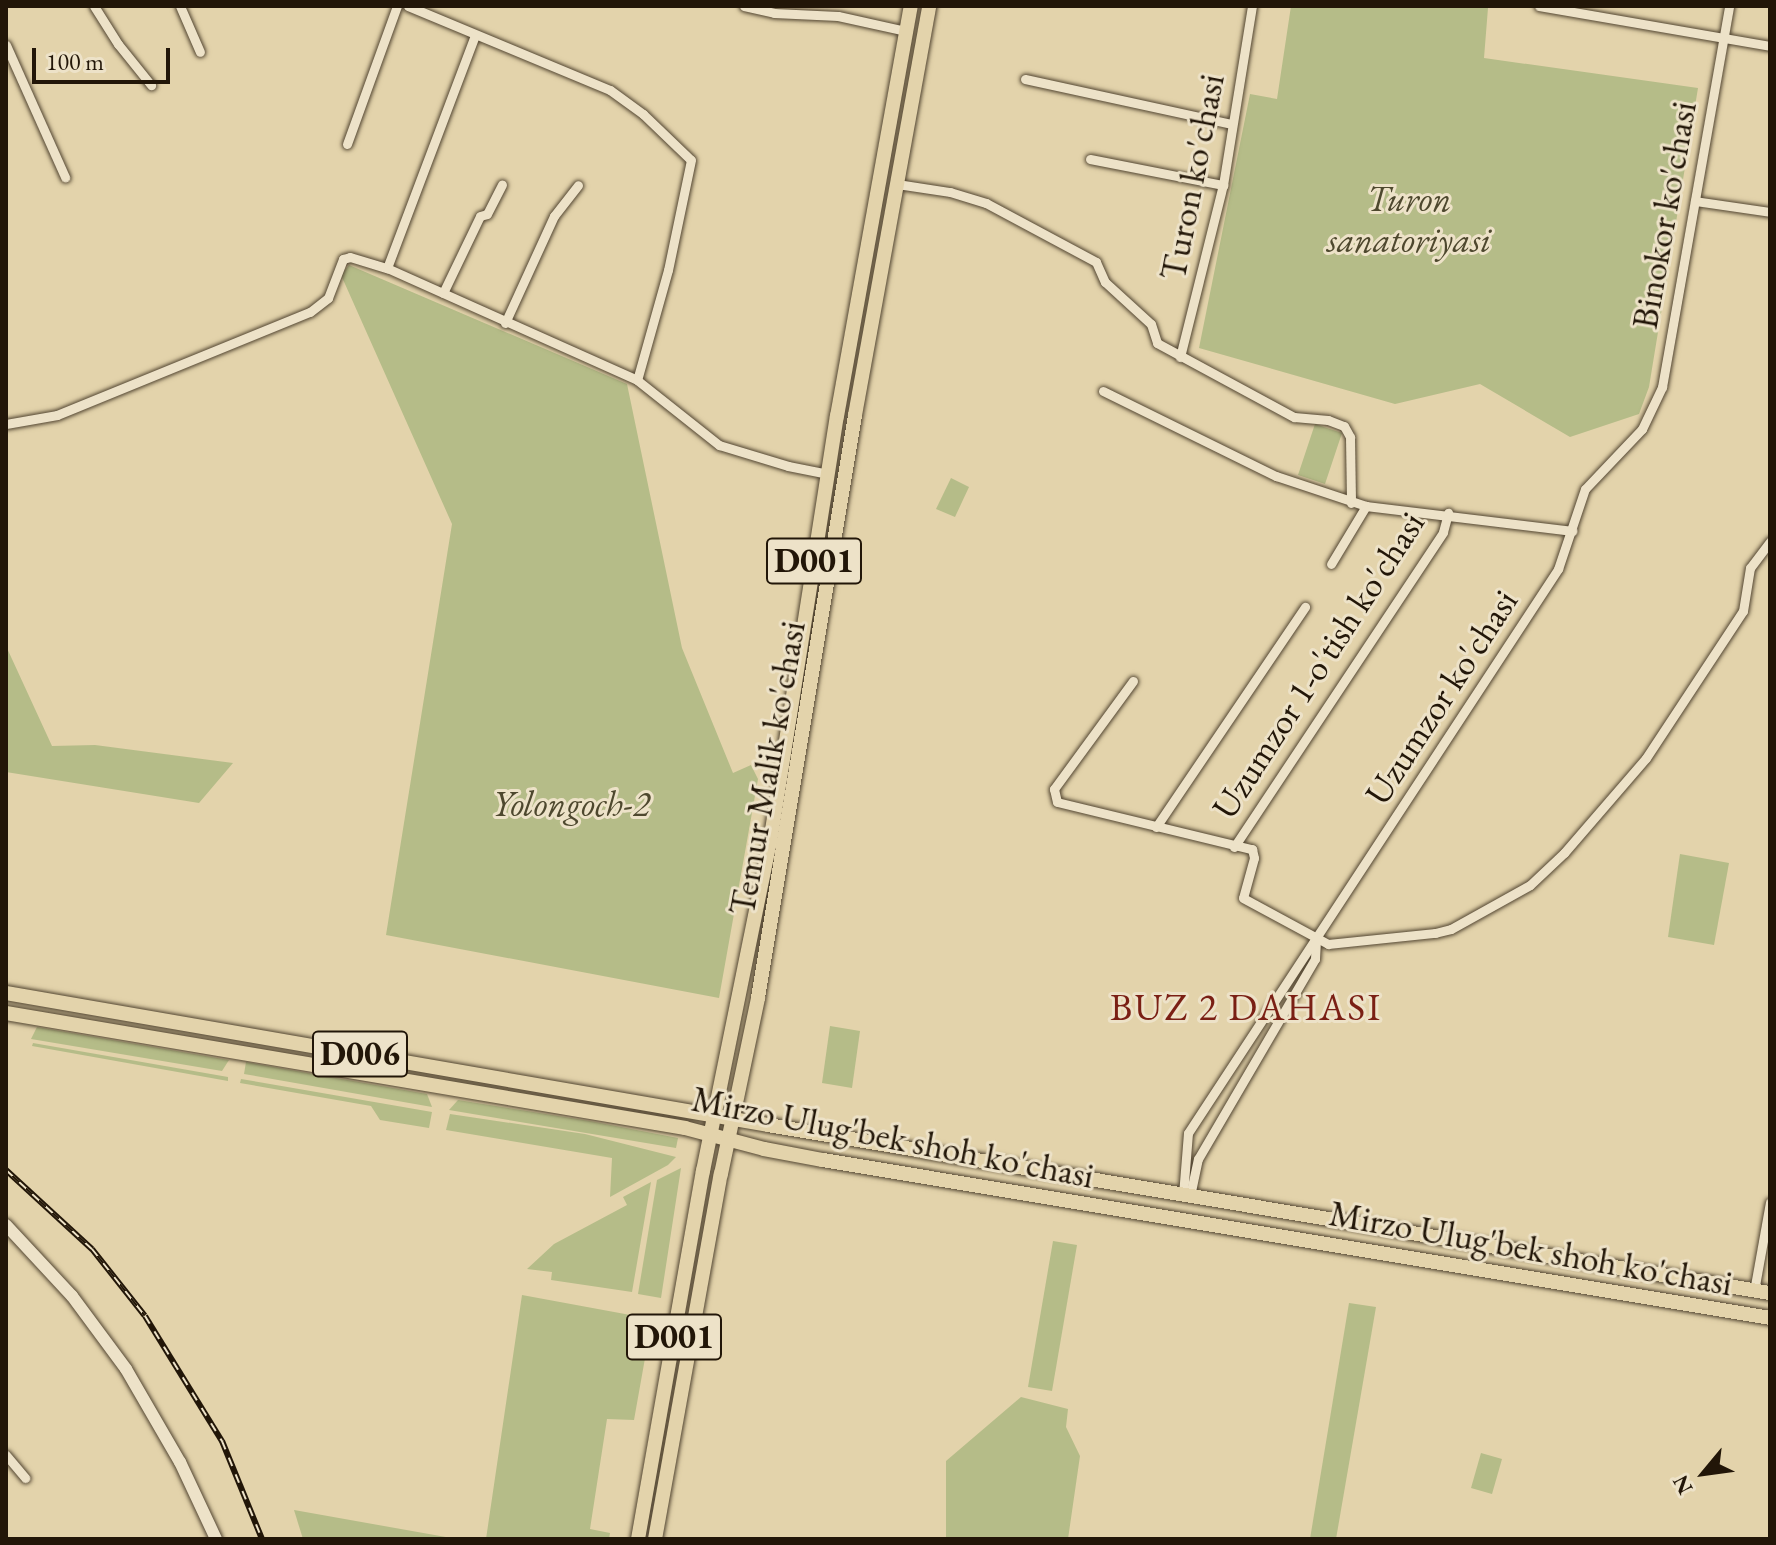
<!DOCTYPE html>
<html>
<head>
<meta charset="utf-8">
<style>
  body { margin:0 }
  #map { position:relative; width:1776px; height:1545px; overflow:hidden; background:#e3d3ab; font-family:"EB Garamond",serif }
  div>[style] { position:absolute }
  .green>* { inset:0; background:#b5bc88 }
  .roads { filter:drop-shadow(0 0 2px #524531) drop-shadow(0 0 2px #524531) }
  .minor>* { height:9px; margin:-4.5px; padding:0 4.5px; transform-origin:4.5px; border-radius:4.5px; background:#ede2c8 }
  .secondary>* { height:12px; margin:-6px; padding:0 6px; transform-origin:6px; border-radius:6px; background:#ede2c8 }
  .primary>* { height:14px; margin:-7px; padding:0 7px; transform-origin:7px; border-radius:7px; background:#e3d3ab }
  .trunk>* { height:14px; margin:-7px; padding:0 7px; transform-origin:7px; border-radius:7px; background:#e3d3ab }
  .rail>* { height:6px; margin-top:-3px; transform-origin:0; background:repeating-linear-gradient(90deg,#ede2c8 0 9px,#221608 0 18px); box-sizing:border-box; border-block:2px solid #221608 }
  span { translate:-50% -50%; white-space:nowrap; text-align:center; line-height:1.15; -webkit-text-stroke:6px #ede2c8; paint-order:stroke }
  .shield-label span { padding:2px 6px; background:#ede2c8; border:2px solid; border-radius:6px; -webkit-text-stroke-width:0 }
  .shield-label { font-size:34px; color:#221608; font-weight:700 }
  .street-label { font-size:36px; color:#221608 }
  .park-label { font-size:36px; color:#4e482e; font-style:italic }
  .neighbourhood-label { font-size:38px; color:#7a1f14; letter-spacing:2px }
  .frame { position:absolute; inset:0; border:8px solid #221608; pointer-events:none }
  .north { position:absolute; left:1664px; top:1433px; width:80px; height:80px; -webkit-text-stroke:6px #ede2c8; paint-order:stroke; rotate:241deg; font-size:22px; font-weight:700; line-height:32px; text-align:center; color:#221608 }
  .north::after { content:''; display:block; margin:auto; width:28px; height:36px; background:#221608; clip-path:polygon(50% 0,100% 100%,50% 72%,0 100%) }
  .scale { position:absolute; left:32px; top:48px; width:138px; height:36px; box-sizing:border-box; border:4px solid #221608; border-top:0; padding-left:10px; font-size:24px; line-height:28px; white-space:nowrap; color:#221608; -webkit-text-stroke:6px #ede2c8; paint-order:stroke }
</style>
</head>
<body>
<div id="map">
  <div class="green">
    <div style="clip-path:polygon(1291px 6px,1488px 8px,1484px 58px,1698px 88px,1649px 387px,1639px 414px,1570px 437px,1480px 384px,1395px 404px,1199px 348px,1250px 94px,1277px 99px)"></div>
    <div style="clip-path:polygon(349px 265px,627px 384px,682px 648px,733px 773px,751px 765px,758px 779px,719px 998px,386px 935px,452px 524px,341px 275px)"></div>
    <div style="clip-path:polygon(1315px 424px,1342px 433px,1325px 484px,1298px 475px)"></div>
    <div style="clip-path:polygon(951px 478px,969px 487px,955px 517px,936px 509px)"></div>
    <div style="clip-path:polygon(6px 646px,52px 746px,95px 745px,233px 763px,199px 803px,6px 772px)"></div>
    <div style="clip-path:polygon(1680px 854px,1729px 863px,1714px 945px,1668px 937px)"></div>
    <div style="clip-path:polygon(830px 1026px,860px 1031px,852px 1088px,822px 1083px)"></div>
    <div style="clip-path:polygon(37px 1027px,229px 1060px,222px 1071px,31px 1039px)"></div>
    <div style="clip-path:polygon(33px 1043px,228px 1077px,228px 1081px,32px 1046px)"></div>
    <div style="clip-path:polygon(246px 1062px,427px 1094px,432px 1107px,244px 1074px)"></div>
    <div style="clip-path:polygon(241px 1079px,432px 1112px,429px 1128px,380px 1120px,371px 1106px,240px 1083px)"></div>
    <div style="clip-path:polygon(458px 1100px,590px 1121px,678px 1138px,676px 1148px,449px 1110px)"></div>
    <div style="clip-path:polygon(450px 1114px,585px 1134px,676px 1157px,668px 1165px,610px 1197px,612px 1158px,446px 1130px)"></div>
    <div style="clip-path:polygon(681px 1168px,661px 1298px,638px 1294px,657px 1180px)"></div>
    <div style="clip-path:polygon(651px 1182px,632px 1292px,551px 1280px,552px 1272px,527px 1269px,554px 1244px,627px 1205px,623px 1197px)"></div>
    <div style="clip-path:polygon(1053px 1241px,1077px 1245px,1052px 1391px,1028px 1387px)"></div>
    <div style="clip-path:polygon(522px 1295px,652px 1319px,634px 1420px,607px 1419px,590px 1529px,610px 1533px,609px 1539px,486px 1539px)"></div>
    <div style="clip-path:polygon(1349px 1303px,1376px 1307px,1336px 1539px,1310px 1539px)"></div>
    <div style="clip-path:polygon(1021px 1397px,1068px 1409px,1066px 1427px,1080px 1456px,1068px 1539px,946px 1539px,946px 1461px)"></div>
    <div style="clip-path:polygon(1481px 1453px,1502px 1459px,1492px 1494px,1471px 1488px)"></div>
    <div style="clip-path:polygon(294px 1510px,457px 1539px,303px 1539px)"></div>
  </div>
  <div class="roads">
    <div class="minor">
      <div style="left:94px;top:6px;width:45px;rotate:57.7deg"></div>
      <div style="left:118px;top:44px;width:53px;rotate:51.2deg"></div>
      <div style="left:180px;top:6px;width:50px;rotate:66.5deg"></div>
      <div style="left:408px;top:6px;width:219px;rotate:22.6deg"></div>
      <div style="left:610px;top:90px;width:41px;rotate:36deg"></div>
      <div style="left:643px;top:114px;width:66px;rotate:43.8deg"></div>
      <div style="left:691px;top:160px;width:112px;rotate:101.8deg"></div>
      <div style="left:668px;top:270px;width:114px;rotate:105.7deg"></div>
      <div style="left:744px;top:6px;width:31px;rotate:13deg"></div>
      <div style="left:774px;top:13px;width:64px;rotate:2.7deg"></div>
      <div style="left:838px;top:16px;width:70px;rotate:12.4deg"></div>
      <div style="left:1539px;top:6px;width:234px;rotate:9.8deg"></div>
      <div style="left:6px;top:45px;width:145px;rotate:65.9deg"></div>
      <div style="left:1025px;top:79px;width:212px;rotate:12.3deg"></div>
      <div style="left:347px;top:144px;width:147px;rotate:-70.1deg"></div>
      <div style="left:1090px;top:159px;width:136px;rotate:11.1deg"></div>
      <div style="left:897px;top:184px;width:54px;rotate:8.6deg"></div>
      <div style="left:950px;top:192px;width:38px;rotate:17deg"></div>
      <div style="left:986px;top:203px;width:125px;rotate:28.2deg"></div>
      <div style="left:1096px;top:262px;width:22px;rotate:66deg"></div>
      <div style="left:1105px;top:282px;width:62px;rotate:42.4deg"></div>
      <div style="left:1151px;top:324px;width:20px;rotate:72deg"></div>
      <div style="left:1157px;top:343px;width:156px;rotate:28.4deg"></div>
      <div style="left:1294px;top:417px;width:34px;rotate:5deg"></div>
      <div style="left:1328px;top:420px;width:17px;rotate:21deg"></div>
      <div style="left:1344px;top:426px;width:13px;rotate:61deg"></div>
      <div style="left:1350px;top:437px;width:66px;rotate:89.1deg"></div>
      <div style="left:1695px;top:201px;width:76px;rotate:8.3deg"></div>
      <div style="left:387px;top:268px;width:249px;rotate:-69.3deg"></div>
      <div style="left:443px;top:293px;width:85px;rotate:-64.3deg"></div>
      <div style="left:480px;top:216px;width:7px;rotate:-16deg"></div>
      <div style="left:487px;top:214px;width:33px;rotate:-63deg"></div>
      <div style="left:505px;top:323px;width:118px;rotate:-65.4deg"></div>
      <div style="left:554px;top:216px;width:39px;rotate:-52deg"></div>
      <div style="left:1180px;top:357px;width:177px;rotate:-76deg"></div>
      <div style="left:1223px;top:185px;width:181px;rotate:-80.8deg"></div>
      <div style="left:1103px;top:391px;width:193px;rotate:26.2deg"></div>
      <div style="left:1276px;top:476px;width:95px;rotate:18.4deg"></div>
      <div style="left:6px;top:424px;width:52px;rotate:-10deg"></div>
      <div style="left:57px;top:415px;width:273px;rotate:-22.2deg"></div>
      <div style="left:310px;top:312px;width:23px;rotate:-38deg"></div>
      <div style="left:328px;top:298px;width:42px;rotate:-69deg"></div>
      <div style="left:343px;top:259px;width:7px;rotate:-16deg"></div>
      <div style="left:350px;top:257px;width:39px;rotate:17deg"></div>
      <div style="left:387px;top:268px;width:274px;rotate:24.1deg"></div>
      <div style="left:637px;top:380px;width:105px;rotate:38.4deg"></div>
      <div style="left:719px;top:445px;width:72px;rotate:16.9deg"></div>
      <div style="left:788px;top:466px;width:41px;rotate:11.3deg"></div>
      <div style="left:1331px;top:564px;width:68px;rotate:-58.9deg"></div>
      <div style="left:1366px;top:506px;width:208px;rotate:6.9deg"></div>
      <div style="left:1133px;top:681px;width:134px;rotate:126.2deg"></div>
      <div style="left:1054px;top:789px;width:13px;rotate:77deg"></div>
      <div style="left:1057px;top:802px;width:201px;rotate:13.6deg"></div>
      <div style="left:1252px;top:849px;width:9px;rotate:77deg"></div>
      <div style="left:1254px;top:858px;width:41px;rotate:105.4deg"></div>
      <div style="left:1243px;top:898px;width:97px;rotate:28.4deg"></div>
      <div style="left:1328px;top:944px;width:108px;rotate:-5.9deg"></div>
      <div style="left:1435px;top:933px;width:16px;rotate:-14deg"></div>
      <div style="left:1451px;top:929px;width:90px;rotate:-29.1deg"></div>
      <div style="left:1530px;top:885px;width:47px;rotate:-43.3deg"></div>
      <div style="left:1564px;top:853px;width:125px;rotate:-49.2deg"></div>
      <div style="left:1646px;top:758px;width:176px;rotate:-56.6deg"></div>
      <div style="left:1743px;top:611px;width:44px;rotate:-80.8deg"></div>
      <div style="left:1750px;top:568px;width:34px;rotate:-53deg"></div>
      <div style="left:1156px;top:827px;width:266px;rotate:-55.9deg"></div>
      <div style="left:1234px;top:847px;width:378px;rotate:-56.4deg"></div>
      <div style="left:1443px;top:532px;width:20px;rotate:-75deg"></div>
      <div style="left:1183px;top:1195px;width:62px;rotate:-85.4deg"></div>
      <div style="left:1188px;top:1133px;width:675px;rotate:-56.73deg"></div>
      <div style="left:1558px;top:569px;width:84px;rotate:-71.4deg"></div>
      <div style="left:1585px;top:489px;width:83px;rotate:-46.5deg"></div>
      <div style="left:1642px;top:429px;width:47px;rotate:-64.5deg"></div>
      <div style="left:1662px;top:387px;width:387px;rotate:-80deg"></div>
      <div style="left:1190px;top:1196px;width:38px;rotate:-78deg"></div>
      <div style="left:1198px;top:1159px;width:232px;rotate:-59.7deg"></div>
      <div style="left:1315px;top:959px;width:21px;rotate:-87deg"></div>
      <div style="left:1754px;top:1291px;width:90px;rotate:-79.8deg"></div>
      <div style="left:6px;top:1455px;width:30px;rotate:50deg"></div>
    </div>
    <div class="secondary">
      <div style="left:6px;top:1225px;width:97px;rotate:47.1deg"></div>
      <div style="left:72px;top:1296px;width:91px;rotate:53.5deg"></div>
      <div style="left:126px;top:1369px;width:108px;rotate:59.9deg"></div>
      <div style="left:180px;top:1462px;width:85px;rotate:64.9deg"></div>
    </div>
    <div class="primary">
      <div style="left:6px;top:993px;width:773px;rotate:9.83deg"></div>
      <div style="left:768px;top:1125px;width:1016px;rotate:9.52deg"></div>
      <div style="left:6px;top:1013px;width:689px;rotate:9.61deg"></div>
      <div style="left:685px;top:1128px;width:82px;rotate:14.9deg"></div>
      <div style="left:764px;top:1149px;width:60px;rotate:10.6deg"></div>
      <div style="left:823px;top:1160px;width:960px;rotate:9.47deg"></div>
    </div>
    <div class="trunk">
      <div style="left:638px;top:1539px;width:374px;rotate:-80deg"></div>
      <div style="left:703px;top:1171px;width:335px;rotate:-78.5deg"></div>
      <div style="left:770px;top:843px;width:432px;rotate:-81.1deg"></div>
      <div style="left:837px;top:416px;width:417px;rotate:-79.8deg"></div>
      <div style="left:655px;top:1539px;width:371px;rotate:-79.8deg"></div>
      <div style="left:721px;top:1174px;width:180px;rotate:-78.1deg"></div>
      <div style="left:758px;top:998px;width:591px;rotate:-80.55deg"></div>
      <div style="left:855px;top:415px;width:416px;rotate:-79.7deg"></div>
    </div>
  </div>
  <div class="rail">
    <div style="left:6px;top:1170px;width:117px;rotate:42.6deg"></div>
    <div style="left:92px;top:1249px;width:85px;rotate:51.7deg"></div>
    <div style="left:145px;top:1316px;width:147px;rotate:58.4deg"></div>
    <div style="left:222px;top:1441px;width:106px;rotate:67.8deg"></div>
  </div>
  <div class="shield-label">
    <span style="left:814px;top:561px">D001</span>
    <span style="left:360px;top:1054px">D006</span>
    <span style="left:674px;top:1337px">D001</span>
  </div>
  <div class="street-label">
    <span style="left:1192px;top:177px;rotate:-79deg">Turon ko'chasi</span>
    <span style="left:1664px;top:215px;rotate:-80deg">Binokor ko'chasi</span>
    <span style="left:1318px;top:665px;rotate:-57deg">Uzumzor 1-o'tish ko'chasi</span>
    <span style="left:1441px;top:697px;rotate:-57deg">Uzumzor ko'chasi</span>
    <span style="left:767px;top:768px;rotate:-80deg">Temur Malik ko'chasi</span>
    <span style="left:893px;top:1137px;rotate:11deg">Mirzo Ulug'bek shoh ko'chasi</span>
    <span style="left:1531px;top:1248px;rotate:10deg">Mirzo Ulug'bek shoh ko'chasi</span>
  </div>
  <div class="park-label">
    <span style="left:1409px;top:219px">Turon<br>sanatoriyasi</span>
    <span style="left:571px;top:804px">Yolongoch-2</span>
  </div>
  <div class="neighbourhood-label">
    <span style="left:1246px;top:1007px">BUZ 2 DAHASI</span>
  </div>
  <div class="frame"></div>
  <div class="north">N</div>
  <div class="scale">100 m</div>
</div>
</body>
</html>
